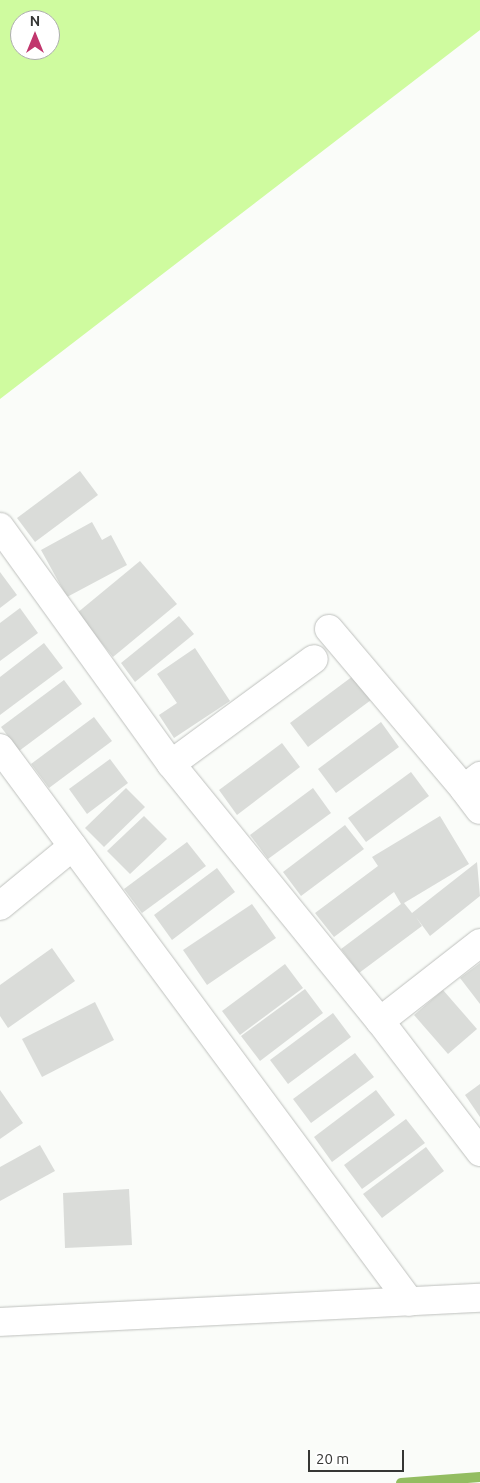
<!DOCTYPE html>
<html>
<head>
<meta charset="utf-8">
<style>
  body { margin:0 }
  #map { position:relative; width:480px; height:1483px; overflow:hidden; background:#fafcf9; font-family:Ubuntu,sans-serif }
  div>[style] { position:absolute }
  .green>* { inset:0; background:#cffb9f }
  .stream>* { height:10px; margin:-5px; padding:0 5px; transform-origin:5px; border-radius:5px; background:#93bd61 }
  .building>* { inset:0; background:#dadcd9 }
  .roads { filter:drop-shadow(0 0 1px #bec0bd) drop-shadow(0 0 1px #bec0bd) }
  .minor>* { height:28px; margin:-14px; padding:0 14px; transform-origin:14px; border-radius:14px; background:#fff }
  span { translate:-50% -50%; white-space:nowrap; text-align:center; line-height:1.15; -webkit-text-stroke:4px #fff; paint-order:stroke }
  .north { position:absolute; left:10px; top:10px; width:50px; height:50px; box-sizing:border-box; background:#fff; border:1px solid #aeafae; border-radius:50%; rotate:0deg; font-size:14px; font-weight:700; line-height:20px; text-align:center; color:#353634 }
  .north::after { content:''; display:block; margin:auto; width:18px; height:22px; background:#c1366d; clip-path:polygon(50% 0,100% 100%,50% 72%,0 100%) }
  .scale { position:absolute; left:308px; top:1450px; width:96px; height:22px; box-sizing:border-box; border:2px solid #353634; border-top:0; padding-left:6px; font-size:15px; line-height:18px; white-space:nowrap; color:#353634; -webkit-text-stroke:4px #fff; paint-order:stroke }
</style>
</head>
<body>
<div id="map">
  <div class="green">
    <div style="clip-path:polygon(evenodd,0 0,480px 0,480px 30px,0 399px,0 0,20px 20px,50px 20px,50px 50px,20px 50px,20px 20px)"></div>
  </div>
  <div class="stream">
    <div style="left:401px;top:1483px;width:79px;rotate:-4.3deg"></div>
  </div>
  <div class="building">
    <div style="clip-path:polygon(80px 471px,98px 495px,35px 542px,17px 518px)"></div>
    <div style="clip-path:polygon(92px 522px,102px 540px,111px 535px,127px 565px,67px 597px,41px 550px)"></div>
    <div style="clip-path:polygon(140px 561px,177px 604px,113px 657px,77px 613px)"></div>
    <div style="clip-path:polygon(0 572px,17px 595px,0 608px)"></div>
    <div style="clip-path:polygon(20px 608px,38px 633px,0 661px,0 623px)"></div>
    <div style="clip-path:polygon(179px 616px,194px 634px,135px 682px,121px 663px)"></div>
    <div style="clip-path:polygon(44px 643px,63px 668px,0 715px,0 677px)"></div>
    <div style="clip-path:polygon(195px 648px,230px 701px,174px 738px,159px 715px,177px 703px,157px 674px)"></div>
    <div style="clip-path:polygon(353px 676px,371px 700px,308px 747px,290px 723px)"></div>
    <div style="clip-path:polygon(64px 680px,82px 704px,19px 751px,1px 727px)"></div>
    <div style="clip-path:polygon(94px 717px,112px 741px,49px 788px,31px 764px)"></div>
    <div style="clip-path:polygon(381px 722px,399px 747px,336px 793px,318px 769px)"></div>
    <div style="clip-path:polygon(282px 743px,300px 767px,237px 815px,219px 790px)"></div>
    <div style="clip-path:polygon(110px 759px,128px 783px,87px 814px,69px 789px)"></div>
    <div style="clip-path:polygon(411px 772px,429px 796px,366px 842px,348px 818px)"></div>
    <div style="clip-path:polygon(126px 788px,145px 807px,104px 847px,85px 828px)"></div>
    <div style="clip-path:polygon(313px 788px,331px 813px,268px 859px,250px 835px)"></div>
    <div style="clip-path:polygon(144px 816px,167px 839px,130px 874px,107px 851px)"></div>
    <div style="clip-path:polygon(440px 816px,469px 864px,404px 903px,412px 913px,477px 862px,480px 896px,430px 936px,416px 917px,422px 926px,359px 973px,341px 949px,401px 904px,394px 892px,334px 937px,315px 913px,378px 866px,372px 857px)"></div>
    <div style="clip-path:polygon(345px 825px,364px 849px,301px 896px,283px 872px)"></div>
    <div style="clip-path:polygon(187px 842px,206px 866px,142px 913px,124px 889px)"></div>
    <div style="clip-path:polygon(217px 868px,235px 892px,172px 940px,154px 915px)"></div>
    <div style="clip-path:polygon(252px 904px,276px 938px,207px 985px,183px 950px)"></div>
    <div style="clip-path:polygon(52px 948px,75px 981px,8px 1028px,0 1016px,0 985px)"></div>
    <div style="clip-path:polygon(480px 963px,480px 1004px,460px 978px)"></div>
    <div style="clip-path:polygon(285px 964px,303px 988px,240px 1035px,222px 1011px)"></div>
    <div style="clip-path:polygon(305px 989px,323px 1013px,260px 1061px,241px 1036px)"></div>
    <div style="clip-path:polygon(443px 990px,477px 1029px,448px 1054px,414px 1015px)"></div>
    <div style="clip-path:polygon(95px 1002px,114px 1040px,42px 1077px,22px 1039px)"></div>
    <div style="clip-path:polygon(333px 1013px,351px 1037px,288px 1084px,270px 1060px)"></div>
    <div style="clip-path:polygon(355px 1053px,374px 1077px,311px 1123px,293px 1099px)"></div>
    <div style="clip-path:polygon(480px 1084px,480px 1117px,465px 1095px)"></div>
    <div style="clip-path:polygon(0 1090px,23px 1123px,0 1139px)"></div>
    <div style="clip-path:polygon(376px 1090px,395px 1115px,332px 1162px,314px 1137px)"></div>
    <div style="clip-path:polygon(406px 1119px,425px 1143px,362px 1189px,344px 1165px)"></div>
    <div style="clip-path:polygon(40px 1145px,55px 1171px,0 1201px,0 1167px)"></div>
    <div style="clip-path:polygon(426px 1147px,444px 1171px,382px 1218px,363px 1194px)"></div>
    <div style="clip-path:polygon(129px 1189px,132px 1245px,65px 1248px,63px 1193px)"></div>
  </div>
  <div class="roads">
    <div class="minor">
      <div style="left:0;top:527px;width:292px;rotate:54.2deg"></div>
      <div style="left:171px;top:764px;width:177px;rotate:-36.3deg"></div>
      <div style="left:329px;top:629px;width:209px;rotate:49.8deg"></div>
      <div style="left:464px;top:789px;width:21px;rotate:-39deg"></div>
      <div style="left:0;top:748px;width:689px;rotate:53.5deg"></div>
      <div style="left:171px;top:764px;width:331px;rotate:50.9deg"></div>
      <div style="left:464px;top:789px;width:26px;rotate:53deg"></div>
      <div style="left:0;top:906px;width:94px;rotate:-39.4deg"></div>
      <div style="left:480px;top:943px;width:127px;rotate:142deg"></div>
      <div style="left:380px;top:1021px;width:165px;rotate:52.6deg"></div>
      <div style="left:0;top:1322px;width:481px;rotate:-2.9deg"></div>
    </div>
  </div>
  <div class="north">N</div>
  <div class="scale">20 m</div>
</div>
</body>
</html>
